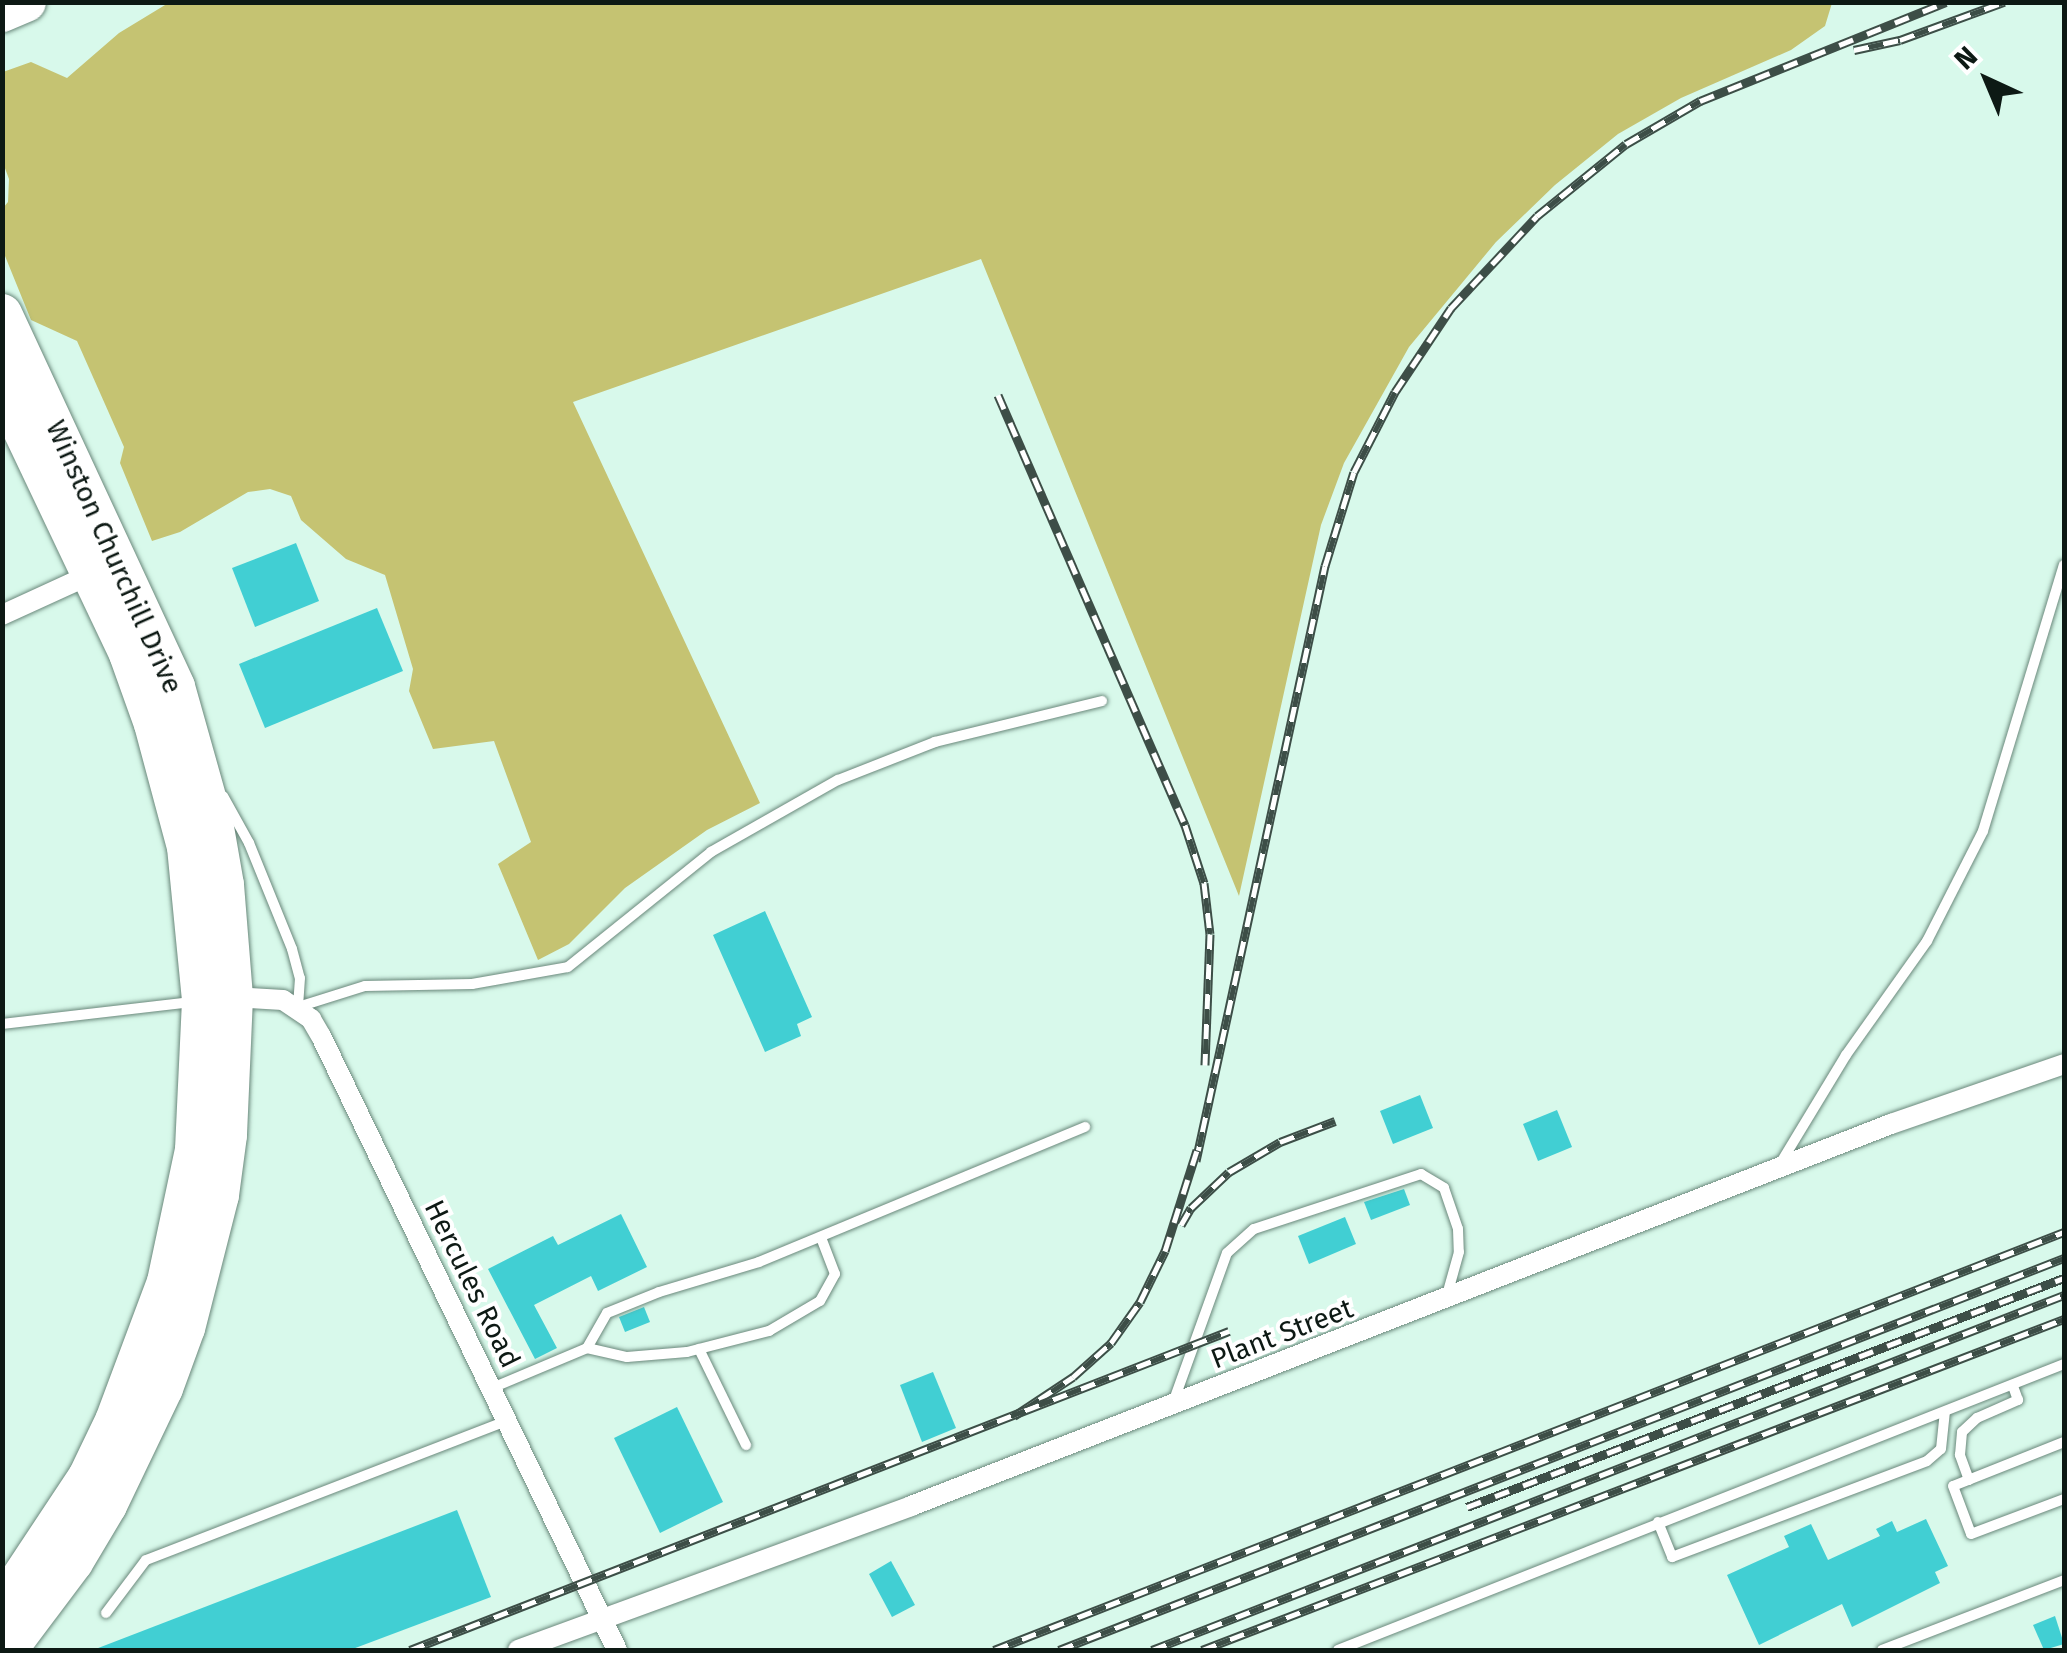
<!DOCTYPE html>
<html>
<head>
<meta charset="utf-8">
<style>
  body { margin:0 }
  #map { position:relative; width:2067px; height:1653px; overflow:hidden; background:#d8f9eb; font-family:"Fira Sans",sans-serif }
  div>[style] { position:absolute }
  .green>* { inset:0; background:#c5c372 }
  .building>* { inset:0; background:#41cfd3 }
  .roads { filter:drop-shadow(0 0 2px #6a887b) drop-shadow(0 0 2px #6a887b) }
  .lane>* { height:10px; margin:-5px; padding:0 5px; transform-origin:5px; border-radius:5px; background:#fff }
  .street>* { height:20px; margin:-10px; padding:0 10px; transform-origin:10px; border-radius:10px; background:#fff }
  .highway>* { height:40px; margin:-20px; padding:0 20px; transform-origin:20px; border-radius:20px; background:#fff }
  .rail>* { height:9px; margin-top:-4.5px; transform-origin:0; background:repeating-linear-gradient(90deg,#fff 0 15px,#3d4e47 0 30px); box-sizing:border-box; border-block:2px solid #3d4e47 }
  span { translate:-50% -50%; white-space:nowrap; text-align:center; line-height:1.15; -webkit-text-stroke:8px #fff; paint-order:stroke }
  .street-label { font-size:28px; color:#0d1914 }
  .frame { position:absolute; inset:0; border:5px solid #0d1914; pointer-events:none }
  .north { position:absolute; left:1937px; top:30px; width:100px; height:100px; -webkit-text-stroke:8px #fff; paint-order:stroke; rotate:316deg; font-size:28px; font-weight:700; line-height:40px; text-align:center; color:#0d1914 }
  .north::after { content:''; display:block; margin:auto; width:35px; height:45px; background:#0d1914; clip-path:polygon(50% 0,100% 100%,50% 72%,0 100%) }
</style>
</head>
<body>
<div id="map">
  <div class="green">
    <div style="clip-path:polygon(170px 2px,1832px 2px,1832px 3px,1825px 26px,1791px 50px,1681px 98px,1618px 134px,1555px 185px,1496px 242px,1409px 347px,1344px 463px,1321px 525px,1239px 896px,981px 259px,573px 402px,760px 803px,707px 830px,625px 888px,569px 944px,538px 960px,498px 864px,531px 842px,494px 741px,433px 749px,409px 691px,413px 669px,385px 575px,346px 559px,301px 520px,291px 496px,270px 489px,248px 492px,180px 532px,152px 541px,120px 463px,124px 447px,77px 341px,31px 320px,3px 251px,3px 208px,8px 202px,9px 179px,3px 163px,3px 72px,31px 62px,67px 78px,119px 33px)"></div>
  </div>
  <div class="building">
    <div style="clip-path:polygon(296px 543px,319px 601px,255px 627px,232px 568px)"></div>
    <div style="clip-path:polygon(377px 608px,403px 671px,265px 728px,239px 664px)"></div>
    <div style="clip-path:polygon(765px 911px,812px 1017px,797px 1024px,801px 1036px,765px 1052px,713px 935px)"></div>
    <div style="clip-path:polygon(1420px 1095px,1433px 1128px,1393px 1144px,1380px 1111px)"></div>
    <div style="clip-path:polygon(1557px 1110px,1572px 1147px,1538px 1161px,1523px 1124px)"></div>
    <div style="clip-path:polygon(1404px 1189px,1410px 1205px,1371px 1220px,1364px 1202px)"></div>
    <div style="clip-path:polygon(621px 1214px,647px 1267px,598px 1291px,591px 1276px,534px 1305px,557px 1348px,535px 1359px,488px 1269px,553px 1236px,558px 1245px)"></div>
    <div style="clip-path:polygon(1345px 1217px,1356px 1244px,1309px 1264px,1298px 1236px)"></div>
    <div style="clip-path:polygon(644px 1307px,650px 1322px,625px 1332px,619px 1317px)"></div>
    <div style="clip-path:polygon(933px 1372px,956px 1428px,922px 1442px,900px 1385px)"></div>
    <div style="clip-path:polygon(677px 1407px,723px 1502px,660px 1533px,614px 1438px)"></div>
    <div style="clip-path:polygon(457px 1510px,491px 1597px,350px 1650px,93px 1650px)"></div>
    <div style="clip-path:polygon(1926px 1519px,1948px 1566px,1935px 1572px,1940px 1583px,1852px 1627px,1842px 1604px,1759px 1645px,1727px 1575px,1789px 1547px,1784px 1536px,1811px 1524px,1828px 1560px,1880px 1536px,1876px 1529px,1892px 1521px,1897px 1532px)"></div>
    <div style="clip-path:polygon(891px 1561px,915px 1605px,892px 1617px,869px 1574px)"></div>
    <div style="clip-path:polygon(2055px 1616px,2064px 1644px,2044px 1650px,2033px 1625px)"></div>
  </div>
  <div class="roads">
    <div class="lane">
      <div style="left:223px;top:796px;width:54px;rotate:61deg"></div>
      <div style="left:249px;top:843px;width:114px;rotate:67.9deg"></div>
      <div style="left:292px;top:949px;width:30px;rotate:75deg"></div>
      <div style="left:300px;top:978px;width:29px;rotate:94deg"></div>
      <div style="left:298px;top:1007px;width:70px;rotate:-17.4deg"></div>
      <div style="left:365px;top:986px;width:107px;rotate:-1.1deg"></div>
      <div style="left:472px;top:984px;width:97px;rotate:-10deg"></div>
      <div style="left:568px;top:967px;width:184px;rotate:-38.8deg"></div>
      <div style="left:711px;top:852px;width:146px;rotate:-29.6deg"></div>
      <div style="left:838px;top:780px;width:104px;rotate:-21.4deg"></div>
      <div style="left:935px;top:742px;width:172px;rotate:-13.8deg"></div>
      <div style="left:2px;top:1024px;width:191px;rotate:-6.6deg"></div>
      <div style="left:1780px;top:1164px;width:127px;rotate:-58.8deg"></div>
      <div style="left:1846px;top:1055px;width:140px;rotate:-54.6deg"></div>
      <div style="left:1927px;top:941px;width:123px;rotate:-63deg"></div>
      <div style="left:1983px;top:831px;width:278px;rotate:-73.1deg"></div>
      <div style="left:587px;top:1348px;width:41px;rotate:12.7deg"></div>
      <div style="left:627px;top:1357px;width:60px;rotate:-4.8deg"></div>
      <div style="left:687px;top:1352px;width:85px;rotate:-14.4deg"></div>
      <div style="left:769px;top:1331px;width:59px;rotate:-30.5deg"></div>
      <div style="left:820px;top:1301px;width:31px;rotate:-61deg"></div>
      <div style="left:835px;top:1274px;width:39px;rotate:-111deg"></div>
      <div style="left:699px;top:1349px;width:107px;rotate:63.9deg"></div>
      <div style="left:492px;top:1388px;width:103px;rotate:-22.8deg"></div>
      <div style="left:587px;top:1348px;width:40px;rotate:-60.3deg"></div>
      <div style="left:607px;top:1313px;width:56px;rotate:-22deg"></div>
      <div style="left:659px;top:1292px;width:104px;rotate:-16.7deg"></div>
      <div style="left:759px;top:1262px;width:353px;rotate:-22.5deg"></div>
      <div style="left:1174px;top:1400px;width:156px;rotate:-70.2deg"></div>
      <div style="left:1227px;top:1253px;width:36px;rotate:-42deg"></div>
      <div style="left:1254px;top:1229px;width:176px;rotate:-18.2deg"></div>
      <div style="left:1421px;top:1174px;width:27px;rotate:31deg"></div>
      <div style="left:1444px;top:1188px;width:43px;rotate:71.1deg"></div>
      <div style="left:1458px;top:1229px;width:23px;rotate:88deg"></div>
      <div style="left:1459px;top:1252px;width:45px;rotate:105.6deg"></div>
      <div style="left:2064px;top:1442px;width:119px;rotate:158.4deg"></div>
      <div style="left:1953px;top:1486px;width:51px;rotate:69.4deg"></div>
      <div style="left:1971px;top:1534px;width:99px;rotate:-20.6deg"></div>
      <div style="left:1969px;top:1480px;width:27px;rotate:-110deg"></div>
      <div style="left:1960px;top:1455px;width:23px;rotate:-85deg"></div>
      <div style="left:1962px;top:1432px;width:21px;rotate:-43deg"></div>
      <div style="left:1977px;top:1418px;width:45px;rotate:-23.7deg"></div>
      <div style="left:2018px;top:1400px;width:15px;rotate:-110deg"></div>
      <div style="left:1658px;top:1522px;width:38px;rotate:68deg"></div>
      <div style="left:1672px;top:1557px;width:272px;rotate:-20.6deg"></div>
      <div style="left:1927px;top:1461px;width:18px;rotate:-41deg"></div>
      <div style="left:1941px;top:1449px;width:37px;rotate:-84deg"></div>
      <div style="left:106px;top:1613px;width:66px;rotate:-53deg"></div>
      <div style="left:146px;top:1560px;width:387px;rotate:-21.1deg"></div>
      <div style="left:1338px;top:1650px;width:780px;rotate:-21.5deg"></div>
      <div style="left:1882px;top:1650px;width:195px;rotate:-21deg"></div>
    </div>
    <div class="street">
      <div style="left:2px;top:615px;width:103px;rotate:-24.6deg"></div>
      <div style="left:233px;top:997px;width:50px;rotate:3.4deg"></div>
      <div style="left:283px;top:1000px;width:34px;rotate:34deg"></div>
      <div style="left:311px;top:1019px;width:20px;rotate:60deg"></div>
      <div style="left:321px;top:1036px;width:682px;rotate:64.26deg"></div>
      <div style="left:518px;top:1650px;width:419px;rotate:-20.1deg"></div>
      <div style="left:911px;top:1506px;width:1052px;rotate:-21.3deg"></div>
      <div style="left:1891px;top:1124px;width:183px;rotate:-19.1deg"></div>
    </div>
    <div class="highway">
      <div style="left:2px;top:12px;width:26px;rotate:-23deg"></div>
      <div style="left:2px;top:314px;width:411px;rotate:65.1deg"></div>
      <div style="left:175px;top:687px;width:140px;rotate:74.3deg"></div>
      <div style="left:213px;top:822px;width:64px;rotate:80.1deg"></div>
      <div style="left:224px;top:885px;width:112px;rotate:85.4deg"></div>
      <div style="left:233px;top:997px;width:138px;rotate:92.5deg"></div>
      <div style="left:227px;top:1135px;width:61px;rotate:97.6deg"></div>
      <div style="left:219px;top:1195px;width:137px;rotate:104.3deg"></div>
      <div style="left:185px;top:1328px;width:64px;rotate:110.1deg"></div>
      <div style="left:163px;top:1388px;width:130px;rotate:115.6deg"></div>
      <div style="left:107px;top:1505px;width:66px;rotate:120.8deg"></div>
      <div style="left:73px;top:1562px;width:110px;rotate:126.9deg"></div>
      <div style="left:2px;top:386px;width:297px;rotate:64.6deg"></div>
      <div style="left:129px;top:654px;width:74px;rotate:70.3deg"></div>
      <div style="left:154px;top:724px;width:127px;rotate:75deg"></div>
      <div style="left:187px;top:847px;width:155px;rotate:84.4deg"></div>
      <div style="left:202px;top:1001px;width:149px;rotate:92.7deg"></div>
      <div style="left:195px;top:1150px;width:135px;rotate:102deg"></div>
      <div style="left:167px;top:1282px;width:148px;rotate:110.5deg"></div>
      <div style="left:115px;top:1421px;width:62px;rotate:115.7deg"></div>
      <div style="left:88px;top:1477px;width:156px;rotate:123.5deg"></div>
    </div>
  </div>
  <div class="rail">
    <div style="left:1854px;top:50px;width:47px;rotate:-12.3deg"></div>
    <div style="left:1900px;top:40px;width:111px;rotate:-20.1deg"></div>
    <div style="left:998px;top:395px;width:469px;rotate:66.5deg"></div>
    <div style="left:1185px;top:825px;width:61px;rotate:71.9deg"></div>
    <div style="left:1204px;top:883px;width:51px;rotate:83.3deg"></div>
    <div style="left:1210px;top:934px;width:131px;rotate:92.2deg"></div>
    <div style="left:1196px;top:1161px;width:609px;rotate:-77.77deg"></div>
    <div style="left:1325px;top:566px;width:98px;rotate:-72.9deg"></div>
    <div style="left:1354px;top:472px;width:90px;rotate:-62.9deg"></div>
    <div style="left:1395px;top:392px;width:101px;rotate:-56.3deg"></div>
    <div style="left:1451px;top:308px;width:126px;rotate:-46.9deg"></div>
    <div style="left:1537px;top:216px;width:114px;rotate:-39deg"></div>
    <div style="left:1626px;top:144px;width:86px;rotate:-30.2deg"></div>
    <div style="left:1700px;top:101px;width:265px;rotate:-21.9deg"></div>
    <div style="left:1181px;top:1225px;width:20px;rotate:-60deg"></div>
    <div style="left:1191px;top:1208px;width:52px;rotate:-43.5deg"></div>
    <div style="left:1229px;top:1172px;width:59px;rotate:-30.5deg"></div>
    <div style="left:1280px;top:1142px;width:59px;rotate:-20.9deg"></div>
    <div style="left:1014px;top:1416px;width:71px;rotate:-33.5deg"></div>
    <div style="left:1073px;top:1377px;width:51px;rotate:-41.8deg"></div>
    <div style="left:1111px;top:1343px;width:50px;rotate:-54.7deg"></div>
    <div style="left:1140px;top:1302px;width:57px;rotate:-63.9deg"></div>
    <div style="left:1165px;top:1251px;width:106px;rotate:-72.4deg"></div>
    <div style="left:1467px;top:1507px;width:639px;rotate:-20.99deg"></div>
    <div style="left:410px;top:1650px;width:879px;rotate:-21.28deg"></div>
    <div style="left:994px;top:1650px;width:1149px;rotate:-21.34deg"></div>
    <div style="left:1059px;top:1650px;width:1079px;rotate:-21.31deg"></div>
    <div style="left:1152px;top:1650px;width:979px;rotate:-21.27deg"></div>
    <div style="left:1202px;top:1650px;width:923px;rotate:-21.01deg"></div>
  </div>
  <div class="street-label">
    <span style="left:114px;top:557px;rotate:66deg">Winston Churchill Drive</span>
    <span style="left:472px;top:1284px;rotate:64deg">Hercules Road</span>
    <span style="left:1282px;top:1334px;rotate:-21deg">Plant Street</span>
  </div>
  <div class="frame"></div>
  <div class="north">N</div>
</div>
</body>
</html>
